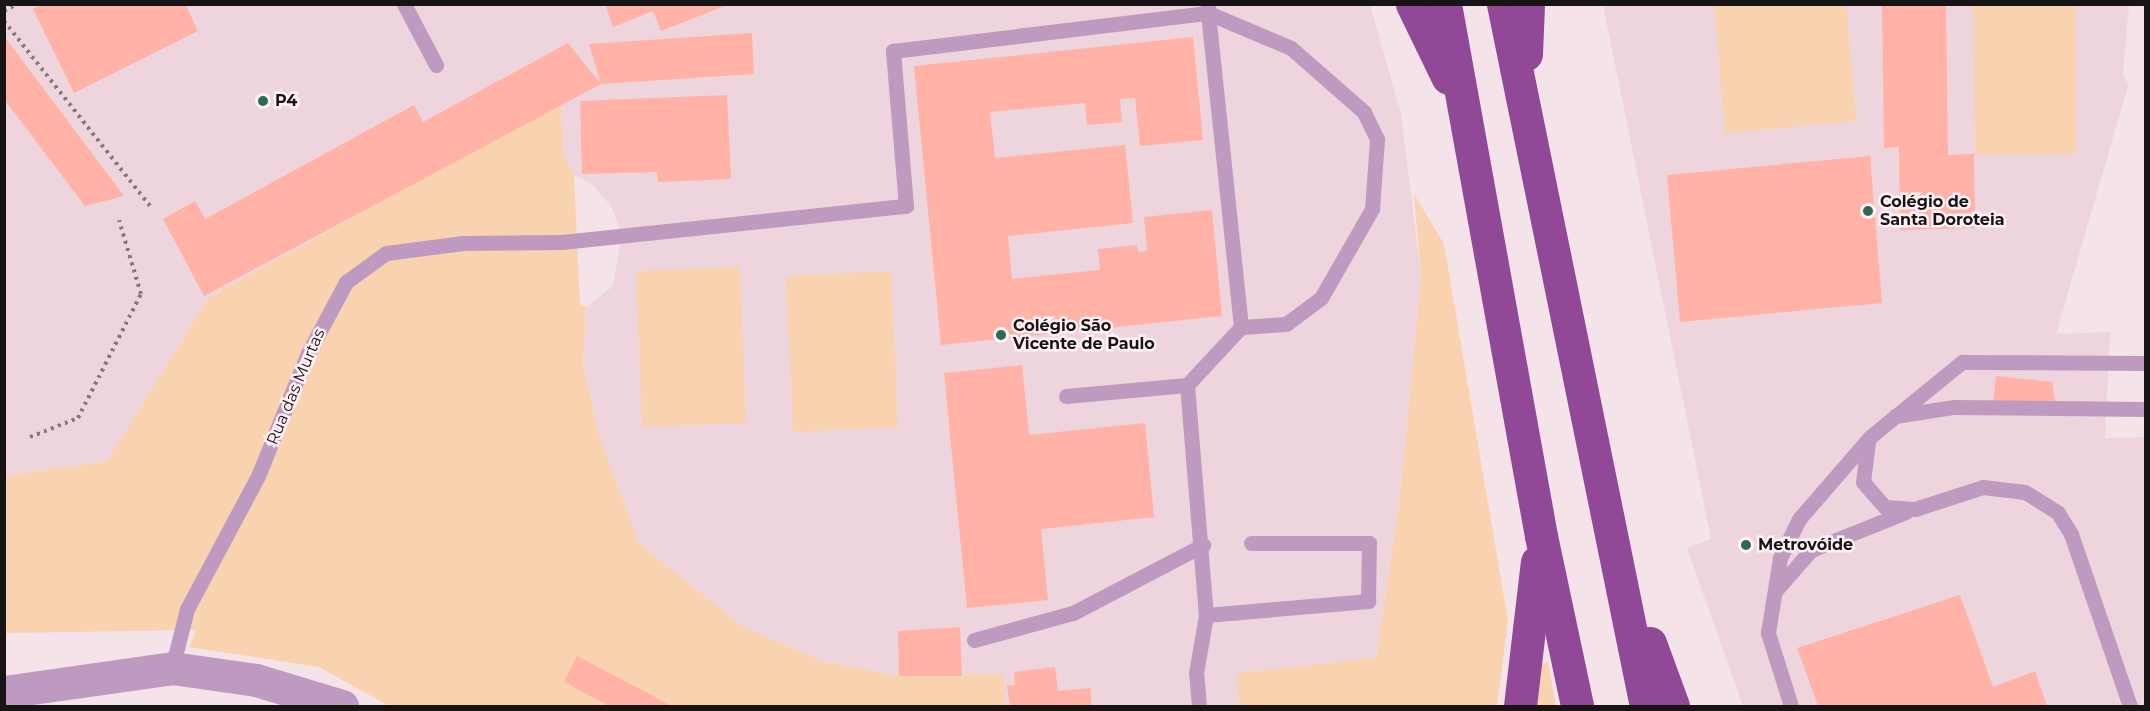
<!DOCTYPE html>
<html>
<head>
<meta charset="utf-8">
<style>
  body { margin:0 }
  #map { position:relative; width:2150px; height:711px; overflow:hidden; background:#f4e3e8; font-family:Montserrat,sans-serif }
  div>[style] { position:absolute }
  .built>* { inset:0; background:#eed5dd }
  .green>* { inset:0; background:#f9d2b0 }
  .building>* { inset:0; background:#ffb2a5 }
  .path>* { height:4px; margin-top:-2px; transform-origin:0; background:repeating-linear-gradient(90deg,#84797d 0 3px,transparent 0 7.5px) }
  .service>* { height:15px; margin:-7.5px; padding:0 7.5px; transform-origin:7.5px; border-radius:7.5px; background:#be9ac1 }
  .tertiary>* { height:33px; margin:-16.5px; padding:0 16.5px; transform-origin:16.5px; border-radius:16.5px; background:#be9ac1 }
  .trunk>* { height:33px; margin:-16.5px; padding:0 16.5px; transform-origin:16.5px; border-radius:16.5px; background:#904897 }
  .dots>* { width:16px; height:16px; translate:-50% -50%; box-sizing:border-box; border:3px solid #fff1f5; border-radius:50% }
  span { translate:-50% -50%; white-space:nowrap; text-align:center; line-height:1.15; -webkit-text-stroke:5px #fff1f5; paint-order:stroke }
  .poi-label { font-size:16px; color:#181315; font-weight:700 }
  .left { translate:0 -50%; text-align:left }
  .street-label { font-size:16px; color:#181315 }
  .frame { position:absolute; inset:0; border:6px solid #181315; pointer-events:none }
</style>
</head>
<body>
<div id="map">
  <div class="built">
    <div style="clip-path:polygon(4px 5px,1370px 5px,1401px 114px,1421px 275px,1399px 504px,1376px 658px,1237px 673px,1239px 706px,1005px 706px,1002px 674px,899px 676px,823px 661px,742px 626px,639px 543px,599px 435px,583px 364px,586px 307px,613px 286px,622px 234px,611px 206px,592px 184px,574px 175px,563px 154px,561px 102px,208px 298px,107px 461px,5px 476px)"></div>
    <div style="clip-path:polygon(1603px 5px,2129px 5px,2123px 73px,2128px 86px,2056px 334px,2110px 332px,2105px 438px,2145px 437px,2145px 706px,1743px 706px,1687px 548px,1711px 539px)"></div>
  </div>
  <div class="green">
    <div style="clip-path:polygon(1714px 5px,1846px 5px,1856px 121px,1725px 133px)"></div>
    <div style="clip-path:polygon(1973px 5px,2075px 5px,2077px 154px,1975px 155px)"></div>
    <div style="clip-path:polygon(561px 101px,563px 154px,574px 175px,580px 304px,586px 307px,583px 364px,599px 435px,639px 543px,742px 626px,823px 661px,899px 676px,1003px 674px,1005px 706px,389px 706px,319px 667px,189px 647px,196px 630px,5px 633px,4px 476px,107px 461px,208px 298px)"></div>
    <div style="clip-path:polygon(1414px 194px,1444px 244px,1508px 621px,1497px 706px,1239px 706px,1236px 673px,1376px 658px,1399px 504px,1421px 275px)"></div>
    <div style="clip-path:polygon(740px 267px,746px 423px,642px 427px,636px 271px)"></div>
    <div style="clip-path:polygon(891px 271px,898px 427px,793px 432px,786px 276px)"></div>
    <div style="clip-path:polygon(1548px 662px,1556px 706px,1533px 706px,1539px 665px)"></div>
  </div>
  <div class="building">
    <div style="clip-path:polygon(43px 4px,185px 4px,198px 31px,74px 93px,33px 9px)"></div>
    <div style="clip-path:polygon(605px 4px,727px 4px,727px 5px,661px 31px,653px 11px,613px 27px)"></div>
    <div style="clip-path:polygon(1882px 4px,1946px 4px,1948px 155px,1974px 154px,1975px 228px,1900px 230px,1899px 147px,1884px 148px)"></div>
    <div style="clip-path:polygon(752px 33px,754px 74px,601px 84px,204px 296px,163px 219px,195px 201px,205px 219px,414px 105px,423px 122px,568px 43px,601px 84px,589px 44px)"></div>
    <div style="clip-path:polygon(4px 36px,124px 196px,85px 206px,4px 99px)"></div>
    <div style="clip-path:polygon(1193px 37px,1203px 140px,1140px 146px,1135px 98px,1120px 99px,1122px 122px,1087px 125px,1085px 103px,990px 112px,995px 158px,1125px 145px,1133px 223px,1008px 236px,1012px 279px,1100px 270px,1098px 249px,1137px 245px,1138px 252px,1147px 251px,1144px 217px,1212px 210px,1222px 316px,941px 345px,914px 66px)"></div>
    <div style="clip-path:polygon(727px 95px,731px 179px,658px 182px,657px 172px,582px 174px,580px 101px)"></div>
    <div style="clip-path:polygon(1870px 156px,1882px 303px,1680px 322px,1667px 175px)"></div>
    <div style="clip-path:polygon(1022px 365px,1029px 435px,1145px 423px,1154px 517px,1041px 529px,1048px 600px,967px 608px,944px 373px)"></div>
    <div style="clip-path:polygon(1996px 376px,2052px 382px,2056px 405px,1993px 402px)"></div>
    <div style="clip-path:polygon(1960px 595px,1993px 687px,2035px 671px,2047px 706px,1818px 706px,1797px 648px)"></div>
    <div style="clip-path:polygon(960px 627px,962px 676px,899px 676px,898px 631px)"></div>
    <div style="clip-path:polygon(577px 656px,672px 706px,609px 706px,564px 682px)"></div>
    <div style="clip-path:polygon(1055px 667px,1058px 691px,1090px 688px,1092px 706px,1010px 706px,1007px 686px,1015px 685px,1014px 672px)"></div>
  </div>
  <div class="path">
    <div style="left:4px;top:11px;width:15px;rotate:-28deg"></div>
    <div style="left:4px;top:21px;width:236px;rotate:51.7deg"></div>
    <div style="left:30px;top:437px;width:52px;rotate:-21.6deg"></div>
    <div style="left:78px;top:418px;width:139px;rotate:-63.1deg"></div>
    <div style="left:141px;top:294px;width:77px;rotate:-106.6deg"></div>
  </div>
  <div class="service">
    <div style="left:404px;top:4px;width:69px;rotate:62.3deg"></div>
    <div style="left:1241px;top:327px;width:45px;rotate:-3.8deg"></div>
    <div style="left:1286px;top:324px;width:44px;rotate:-36.6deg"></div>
    <div style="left:1321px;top:298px;width:103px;rotate:-60.2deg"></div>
    <div style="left:1372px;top:209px;width:70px;rotate:-85.9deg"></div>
    <div style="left:1377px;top:139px;width:30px;rotate:-116deg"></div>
    <div style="left:1364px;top:112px;width:97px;rotate:-138.8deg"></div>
    <div style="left:1291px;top:48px;width:90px;rotate:-157.1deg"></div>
    <div style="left:1208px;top:13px;width:316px;rotate:84deg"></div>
    <div style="left:1241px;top:327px;width:79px;rotate:133deg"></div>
    <div style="left:1187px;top:385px;width:231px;rotate:85.3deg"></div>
    <div style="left:1206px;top:615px;width:163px;rotate:-4.9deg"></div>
    <div style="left:1368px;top:601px;width:58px;rotate:-89deg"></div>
    <div style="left:1369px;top:543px;width:118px;rotate:180deg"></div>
    <div style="left:1066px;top:396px;width:121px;rotate:-5.2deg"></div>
    <div style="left:1895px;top:416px;width:60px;rotate:-8.7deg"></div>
    <div style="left:1954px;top:407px;width:192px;rotate:0.6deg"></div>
    <div style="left:1868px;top:442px;width:40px;rotate:97.1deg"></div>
    <div style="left:1863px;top:482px;width:33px;rotate:49deg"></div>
    <div style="left:1885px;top:507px;width:30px;rotate:4deg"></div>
    <div style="left:1915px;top:509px;width:71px;rotate:-17.9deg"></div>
    <div style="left:1983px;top:487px;width:42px;rotate:6.8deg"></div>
    <div style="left:2025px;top:492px;width:39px;rotate:32deg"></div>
    <div style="left:2058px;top:513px;width:25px;rotate:58deg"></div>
    <div style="left:2071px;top:534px;width:182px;rotate:71.1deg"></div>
    <div style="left:1776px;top:590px;width:53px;rotate:-48.8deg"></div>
    <div style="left:1811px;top:550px;width:102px;rotate:-21.8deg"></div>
    <div style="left:974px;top:640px;width:103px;rotate:-15.3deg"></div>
    <div style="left:1073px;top:613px;width:147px;rotate:-27.6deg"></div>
    <div style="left:172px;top:668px;width:61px;rotate:-75.7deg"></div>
    <div style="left:187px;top:609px;width:151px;rotate:-61.9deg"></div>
    <div style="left:258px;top:476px;width:133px;rotate:-67.9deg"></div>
    <div style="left:308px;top:353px;width:81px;rotate:-61.8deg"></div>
    <div style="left:346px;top:282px;width:49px;rotate:-35.9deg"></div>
    <div style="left:386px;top:253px;width:78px;rotate:-7.4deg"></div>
    <div style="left:463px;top:243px;width:99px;rotate:-0.6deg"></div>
    <div style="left:562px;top:242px;width:346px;rotate:-6deg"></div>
    <div style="left:906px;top:206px;width:156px;rotate:-94.8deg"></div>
    <div style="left:893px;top:51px;width:317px;rotate:-6.9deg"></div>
    <div style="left:1208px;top:13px;width:9px;rotate:-90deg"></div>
    <div style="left:1199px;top:706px;width:33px;rotate:-95deg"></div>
    <div style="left:1196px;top:673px;width:59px;rotate:-80.2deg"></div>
    <div style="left:1791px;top:706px;width:77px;rotate:-107.5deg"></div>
    <div style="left:1768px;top:633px;width:76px;rotate:-80.9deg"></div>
    <div style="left:1780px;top:558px;width:43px;rotate:-64deg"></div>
    <div style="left:1799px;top:519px;width:108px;rotate:-49.1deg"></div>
    <div style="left:1870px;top:437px;width:119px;rotate:-39.2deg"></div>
    <div style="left:1962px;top:362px;width:184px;rotate:0.3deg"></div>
  </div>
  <div class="tertiary">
    <div style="left:4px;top:692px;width:170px;rotate:-8.1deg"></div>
    <div style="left:172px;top:668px;width:85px;rotate:8.1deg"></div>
    <div style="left:256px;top:680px;width:90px;rotate:16.8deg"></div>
  </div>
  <div class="trunk">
    <div style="left:1412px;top:4px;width:82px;rotate:64.1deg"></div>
    <div style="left:1445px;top:4px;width:541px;rotate:79.77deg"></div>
    <div style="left:1541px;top:536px;width:174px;rotate:78deg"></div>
    <div style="left:1503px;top:4px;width:716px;rotate:78.49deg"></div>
    <div style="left:1526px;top:54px;width:50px;rotate:-87.7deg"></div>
    <div style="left:1650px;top:643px;width:67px;rotate:69.9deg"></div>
    <div style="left:1520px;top:706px;width:145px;rotate:-83.3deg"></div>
  </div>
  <div class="dots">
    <div style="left:263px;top:101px;background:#306951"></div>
    <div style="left:1868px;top:211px;background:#306951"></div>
    <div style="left:1001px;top:335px;background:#306951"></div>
    <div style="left:1746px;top:545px;background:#306951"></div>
  </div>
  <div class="poi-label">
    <span class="left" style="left:275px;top:101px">P4</span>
    <span class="left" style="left:1880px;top:211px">Colégio de<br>Santa Doroteia</span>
    <span class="left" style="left:1013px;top:335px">Colégio São<br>Vicente de Paulo</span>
    <span class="left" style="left:1758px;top:545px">Metrovóide</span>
  </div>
  <div class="street-label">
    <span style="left:296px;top:387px;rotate:-67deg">Rua das Murtas</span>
  </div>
  <div class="frame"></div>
</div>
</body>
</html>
